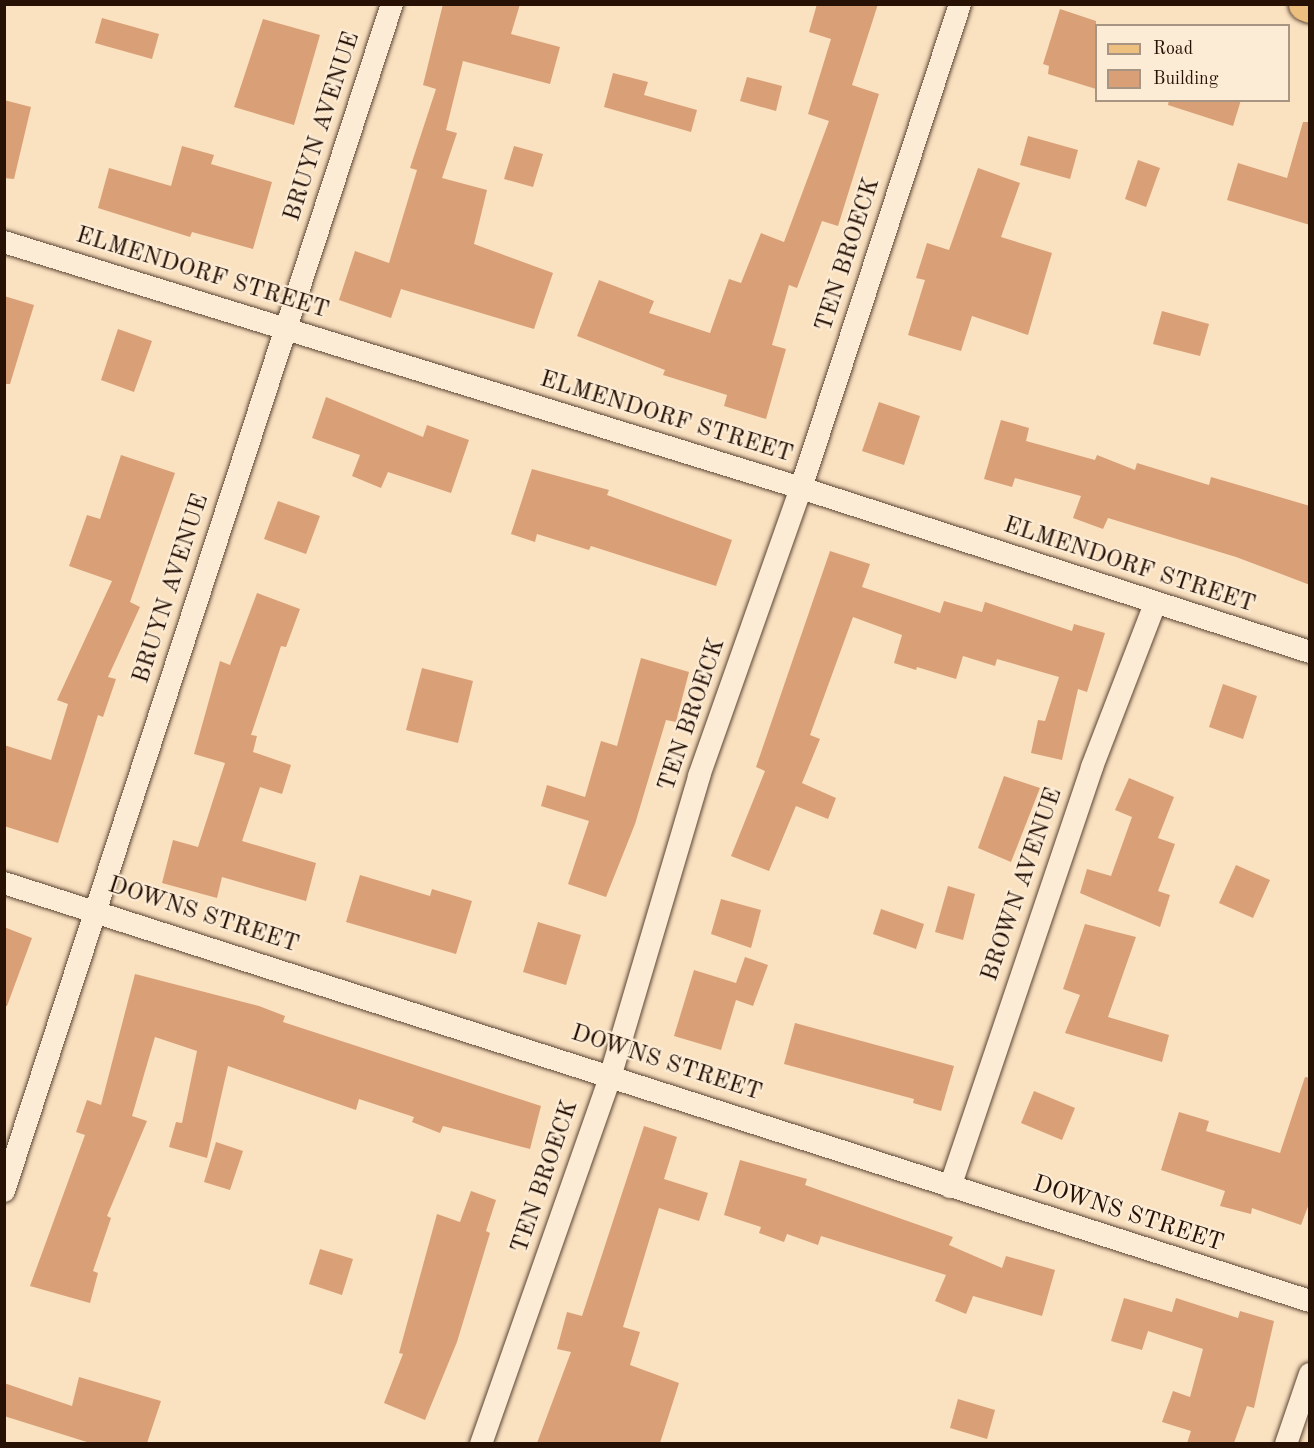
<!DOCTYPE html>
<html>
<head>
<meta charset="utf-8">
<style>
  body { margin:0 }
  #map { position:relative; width:1314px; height:1448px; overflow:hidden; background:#fae1c0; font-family:"Old Standard TT",serif }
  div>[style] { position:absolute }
  .building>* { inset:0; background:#d9a077 }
  .roads { filter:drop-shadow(0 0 2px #5c4534) drop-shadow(0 0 2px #5c4534) }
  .street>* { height:22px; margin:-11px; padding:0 11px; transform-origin:11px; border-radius:11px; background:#fcecd6 }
  .primary>* { height:33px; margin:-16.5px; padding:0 16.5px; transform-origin:16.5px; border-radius:16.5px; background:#edc080 }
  span { translate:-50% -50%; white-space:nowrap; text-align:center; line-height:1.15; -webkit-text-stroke:4.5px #fcecd6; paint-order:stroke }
  .street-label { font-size:24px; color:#271105 }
  .frame { position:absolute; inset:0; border:6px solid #271105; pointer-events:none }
  .legend { position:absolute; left:1095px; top:24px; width:195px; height:78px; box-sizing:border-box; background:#fcecd6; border:2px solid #a79482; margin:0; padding:8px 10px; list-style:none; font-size:18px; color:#271105 }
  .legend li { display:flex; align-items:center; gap:12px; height:30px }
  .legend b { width:30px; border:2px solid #a79482 }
</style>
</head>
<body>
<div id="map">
  <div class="building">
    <div style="clip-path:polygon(443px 4px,520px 4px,511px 34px,560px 47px,550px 84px,463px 61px,446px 130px,457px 133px,442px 178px,487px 190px,474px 244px,553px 273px,534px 329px,401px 289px,391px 318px,339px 300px,355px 251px,389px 263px,417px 170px,410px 168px,436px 89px,423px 85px)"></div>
    <div style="clip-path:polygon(817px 4px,878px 4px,852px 85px,879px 94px,838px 226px,822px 221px,797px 288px,789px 285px,772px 345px,786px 349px,766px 419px,724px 406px,727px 395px,663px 375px,665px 370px,577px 336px,599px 280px,654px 301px,649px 313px,710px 333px,729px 279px,741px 283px,761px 233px,784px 242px,829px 121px,808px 114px,831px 39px,809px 32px)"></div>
    <div style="clip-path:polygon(1060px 9px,1096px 21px,1096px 89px,1048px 74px,1049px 66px,1043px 64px)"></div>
    <div style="clip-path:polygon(102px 18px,159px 34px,152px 59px,95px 43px)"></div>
    <div style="clip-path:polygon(263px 19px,320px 35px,294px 125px,234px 107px)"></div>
    <div style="clip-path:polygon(613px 73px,648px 82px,644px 95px,697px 110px,691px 132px,604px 107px)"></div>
    <div style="clip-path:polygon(747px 77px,782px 86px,776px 111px,740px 101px)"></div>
    <div style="clip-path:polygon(4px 100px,31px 107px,14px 179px,4px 178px)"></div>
    <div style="clip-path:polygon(1169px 100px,1241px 100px,1233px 126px,1168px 105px)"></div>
    <div style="clip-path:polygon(1303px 122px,1310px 122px,1310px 225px,1227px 200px,1238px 163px,1287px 178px)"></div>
    <div style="clip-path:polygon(1028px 136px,1078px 150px,1070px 179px,1020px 165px)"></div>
    <div style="clip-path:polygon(182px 146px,214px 155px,211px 164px,272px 182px,253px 249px,192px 232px,190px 237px,98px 208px,109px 168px,171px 186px)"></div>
    <div style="clip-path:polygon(514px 146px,543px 154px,533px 187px,504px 179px)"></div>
    <div style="clip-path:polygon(1138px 160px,1160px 168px,1146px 207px,1125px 199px)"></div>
    <div style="clip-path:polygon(978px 168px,1020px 183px,1001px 237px,1052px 253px,1028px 335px,972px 316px,961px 351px,908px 335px,925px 280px,916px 278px,927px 243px,949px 250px)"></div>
    <div style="clip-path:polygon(4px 296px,34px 305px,10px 384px,4px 384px)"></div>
    <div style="clip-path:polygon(1162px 311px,1209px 324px,1200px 356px,1153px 344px)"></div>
    <div style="clip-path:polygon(118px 329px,152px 341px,134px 392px,101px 380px)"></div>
    <div style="clip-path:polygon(326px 397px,423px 437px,427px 425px,469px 440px,451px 493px,388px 472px,381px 488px,352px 476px,360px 455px,312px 438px)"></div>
    <div style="clip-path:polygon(879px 402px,920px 416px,904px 465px,862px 451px)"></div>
    <div style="clip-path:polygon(1001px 420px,1029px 428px,1026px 441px,1095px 460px,1097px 455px,1135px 470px,1137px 463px,1209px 485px,1211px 477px,1310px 506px,1310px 585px,1236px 557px,1108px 518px,1103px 529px,1073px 518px,1081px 496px,1015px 478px,1012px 487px,984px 479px)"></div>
    <div style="clip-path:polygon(121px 455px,175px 473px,130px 602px,140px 607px,108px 677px,116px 679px,103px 717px,98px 715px,58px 843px,4px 826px,4px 745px,51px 760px,68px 704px,57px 700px,112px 581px,69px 566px,87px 515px,100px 519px)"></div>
    <div style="clip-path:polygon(532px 469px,609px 490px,607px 495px,732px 540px,716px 586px,591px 546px,589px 550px,537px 534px,535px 542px,511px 534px)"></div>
    <div style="clip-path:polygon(278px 501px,320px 516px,306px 554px,264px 539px)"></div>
    <div style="clip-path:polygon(830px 551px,870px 564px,862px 587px,940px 613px,944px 601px,982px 612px,985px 602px,1072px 631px,1074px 624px,1105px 633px,1087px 692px,1078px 689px,1062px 760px,1031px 753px,1038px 720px,1045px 721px,1059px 677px,997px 659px,995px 666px,963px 656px,956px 679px,917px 667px,916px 670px,894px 663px,902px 635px,853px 617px,810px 735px,820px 739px,802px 783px,836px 798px,828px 819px,796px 806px,769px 871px,731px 856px,765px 771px,756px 767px)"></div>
    <div style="clip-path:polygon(257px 593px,300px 609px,286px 647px,281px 646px,251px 735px,257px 736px,253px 752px,291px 765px,282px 794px,260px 787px,242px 841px,316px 863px,306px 901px,222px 877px,217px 898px,162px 883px,173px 840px,198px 847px,225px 763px,194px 754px,220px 661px,230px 665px)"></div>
    <div style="clip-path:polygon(641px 658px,689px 672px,676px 722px,666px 720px,635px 824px,606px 897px,568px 884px,589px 821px,541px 806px,547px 785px,585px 797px,601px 741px,617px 746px)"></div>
    <div style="clip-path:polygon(422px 668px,473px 681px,458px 743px,406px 730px)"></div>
    <div style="clip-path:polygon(1223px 684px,1257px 696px,1243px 739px,1209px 727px)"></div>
    <div style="clip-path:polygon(1004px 776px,1040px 788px,1011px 862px,978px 848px)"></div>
    <div style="clip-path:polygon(1129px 778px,1174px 797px,1158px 838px,1175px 844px,1158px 891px,1170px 895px,1160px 927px,1080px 893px,1087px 869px,1111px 876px,1132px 817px,1115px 810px)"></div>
    <div style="clip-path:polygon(1236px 865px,1270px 880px,1253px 918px,1219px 903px)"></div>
    <div style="clip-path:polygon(360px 875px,430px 896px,432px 889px,472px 901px,456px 954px,346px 922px)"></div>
    <div style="clip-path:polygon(948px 886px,975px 894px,963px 940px,935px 932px)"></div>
    <div style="clip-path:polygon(721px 899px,761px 910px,751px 948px,711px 934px)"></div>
    <div style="clip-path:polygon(881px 909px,924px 924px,916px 949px,873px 934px)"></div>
    <div style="clip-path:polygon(538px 922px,581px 935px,566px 985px,523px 972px)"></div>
    <div style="clip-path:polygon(1085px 924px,1136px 937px,1108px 1017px,1169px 1035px,1162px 1062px,1065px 1033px,1080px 995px,1063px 989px)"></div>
    <div style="clip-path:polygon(4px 927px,32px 938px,7px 1006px,4px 1006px)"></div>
    <div style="clip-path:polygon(745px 957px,768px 965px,753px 1006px,736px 1000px,721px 1050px,674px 1036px,694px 970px,736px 983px)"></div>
    <div style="clip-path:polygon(135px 974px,259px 1006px,285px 1016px,283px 1022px,541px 1106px,530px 1149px,443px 1126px,440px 1133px,412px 1122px,414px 1117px,359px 1099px,356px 1110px,228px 1066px,207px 1158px,169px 1147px,176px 1122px,182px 1123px,197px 1051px,155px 1037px,132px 1116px,147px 1121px,107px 1216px,111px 1218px,93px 1271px,98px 1273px,90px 1303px,30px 1286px,85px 1135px,76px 1132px,87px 1100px,101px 1105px)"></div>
    <div style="clip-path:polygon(795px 1023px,954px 1066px,941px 1111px,913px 1103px,914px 1099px,784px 1064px)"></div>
    <div style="clip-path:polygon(1305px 1077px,1310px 1078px,1310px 1201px,1301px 1225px,1252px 1208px,1251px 1214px,1220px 1206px,1225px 1191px,1161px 1170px,1179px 1112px,1209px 1121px,1206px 1131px,1280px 1153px)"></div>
    <div style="clip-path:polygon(1034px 1091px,1075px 1108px,1062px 1140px,1021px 1123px)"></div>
    <div style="clip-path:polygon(644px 1126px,677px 1137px,664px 1179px,708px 1193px,699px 1221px,659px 1208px,623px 1327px,640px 1332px,630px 1365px,679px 1383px,660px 1443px,537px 1443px,571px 1352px,557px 1349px,567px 1312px,582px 1316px)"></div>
    <div style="clip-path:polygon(216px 1142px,243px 1151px,230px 1190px,204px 1182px)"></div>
    <div style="clip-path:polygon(740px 1160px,807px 1179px,805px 1185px,953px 1237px,949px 1245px,1002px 1268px,1006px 1256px,1055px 1270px,1042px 1316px,973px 1296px,966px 1314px,935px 1301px,946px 1275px,821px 1236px,818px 1245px,787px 1234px,784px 1242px,759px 1233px,761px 1227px,724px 1215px)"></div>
    <div style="clip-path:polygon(471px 1191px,496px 1200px,486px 1231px,490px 1233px,457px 1342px,425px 1420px,384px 1403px,403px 1354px,399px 1353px,437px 1214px,460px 1222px)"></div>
    <div style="clip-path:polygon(320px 1249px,353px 1259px,342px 1295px,309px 1284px)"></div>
    <div style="clip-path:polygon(1124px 1298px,1172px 1312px,1176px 1298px,1238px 1318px,1240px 1311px,1274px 1321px,1254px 1408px,1247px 1406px,1234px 1443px,1187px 1443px,1191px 1431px,1162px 1422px,1173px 1391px,1190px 1397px,1203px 1349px,1148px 1331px,1142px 1350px,1111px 1341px)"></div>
    <div style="clip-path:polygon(79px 1377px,161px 1401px,147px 1443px,90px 1443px,4px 1416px,4px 1383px,72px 1406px)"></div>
    <div style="clip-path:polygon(958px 1399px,995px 1410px,987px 1439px,950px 1428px)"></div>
  </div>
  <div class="roads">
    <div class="street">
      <div style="left:4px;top:242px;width:834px;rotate:17.15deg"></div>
      <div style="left:801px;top:488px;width:535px;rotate:17.86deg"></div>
      <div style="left:4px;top:883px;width:1371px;rotate:17.75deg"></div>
      <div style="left:950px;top:1187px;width:443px;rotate:-71.3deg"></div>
      <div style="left:1092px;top:767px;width:175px;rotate:-68.9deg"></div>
      <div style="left:4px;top:1191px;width:1249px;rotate:-71.9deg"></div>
      <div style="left:481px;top:1444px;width:392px;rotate:-70.6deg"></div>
      <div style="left:611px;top:1074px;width:311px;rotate:-73.5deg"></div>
      <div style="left:699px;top:776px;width:306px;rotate:-70.5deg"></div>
      <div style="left:801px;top:488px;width:509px;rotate:-71.81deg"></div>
      <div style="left:1286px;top:1444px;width:74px;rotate:-71.1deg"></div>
    </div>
    <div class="primary">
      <div style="left:1305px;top:4px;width:5px;rotate:22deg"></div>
    </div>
  </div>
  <div class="street-label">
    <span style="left:323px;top:127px;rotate:-72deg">BRUYN AVENUE</span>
    <span style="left:849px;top:255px;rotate:-72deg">TEN BROECK</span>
    <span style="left:202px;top:274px;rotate:17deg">ELMENDORF STREET</span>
    <span style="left:666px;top:418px;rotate:17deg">ELMENDORF STREET</span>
    <span style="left:1129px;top:566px;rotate:18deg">ELMENDORF STREET</span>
    <span style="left:172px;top:589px;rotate:-72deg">BRUYN AVENUE</span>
    <span style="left:693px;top:715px;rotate:-71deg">TEN BROECK</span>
    <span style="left:1023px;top:885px;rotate:-71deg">BROWN AVENUE</span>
    <span style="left:203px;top:916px;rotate:18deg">DOWNS STREET</span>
    <span style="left:666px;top:1064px;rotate:18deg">DOWNS STREET</span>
    <span style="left:546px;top:1177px;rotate:-71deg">TEN BROECK</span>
    <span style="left:1128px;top:1215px;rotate:18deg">DOWNS STREET</span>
  </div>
  <div class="frame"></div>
  <ul class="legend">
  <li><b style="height:8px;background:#edc080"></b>Road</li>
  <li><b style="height:16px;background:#d9a077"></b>Building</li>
  </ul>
</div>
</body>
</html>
